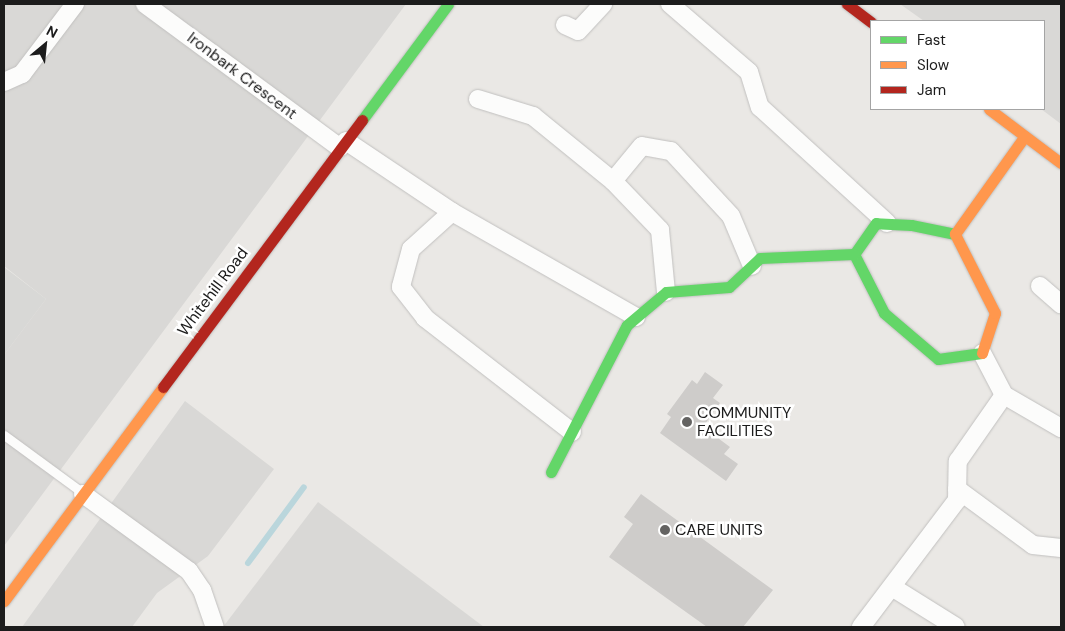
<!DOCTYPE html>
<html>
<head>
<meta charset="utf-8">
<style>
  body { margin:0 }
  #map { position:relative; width:1065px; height:631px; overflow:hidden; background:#eae8e5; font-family:"DM Sans",sans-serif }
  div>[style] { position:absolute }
  .residential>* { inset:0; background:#d9d8d6 }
  .religious>* { inset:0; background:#d8d8d6 }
  .stream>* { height:6px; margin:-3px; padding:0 3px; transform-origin:3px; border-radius:3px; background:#bad6dc }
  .building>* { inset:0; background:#ceccca }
  .roads { filter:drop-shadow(0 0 1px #c1c0bf) drop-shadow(0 0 1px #c1c0bf) }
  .lane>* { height:9px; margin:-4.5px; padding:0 4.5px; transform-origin:4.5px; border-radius:4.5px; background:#fcfcfb }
  .street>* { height:18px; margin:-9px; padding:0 9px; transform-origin:9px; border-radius:9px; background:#fcfcfb }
  .fast>* { height:11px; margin:-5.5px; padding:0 5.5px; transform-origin:5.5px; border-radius:5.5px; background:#63d668 }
  .slow>* { height:11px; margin:-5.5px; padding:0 5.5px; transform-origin:5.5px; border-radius:5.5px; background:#ff974d }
  .jam>* { height:11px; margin:-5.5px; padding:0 5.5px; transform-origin:5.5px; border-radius:5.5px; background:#b3261e }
  .dots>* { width:14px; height:14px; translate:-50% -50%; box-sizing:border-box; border:2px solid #fff; border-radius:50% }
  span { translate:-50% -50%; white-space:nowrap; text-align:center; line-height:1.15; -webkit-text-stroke:5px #fff; paint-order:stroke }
  .street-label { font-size:16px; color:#1c1c1c }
  .poi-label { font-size:16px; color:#1c1c1c }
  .left { translate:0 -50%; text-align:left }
  .frame { position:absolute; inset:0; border:5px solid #1c1c1c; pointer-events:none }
  .legend { position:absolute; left:870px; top:20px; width:175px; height:90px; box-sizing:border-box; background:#fff; border:1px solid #a4a4a4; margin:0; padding:6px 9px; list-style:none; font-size:15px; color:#1c1c1c }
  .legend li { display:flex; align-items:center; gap:10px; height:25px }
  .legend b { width:25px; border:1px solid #a4a4a4 }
  .north { position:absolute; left:20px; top:20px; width:50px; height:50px; -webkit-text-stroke:4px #fff; paint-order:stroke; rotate:28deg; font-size:14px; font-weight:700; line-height:20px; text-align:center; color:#1c1c1c }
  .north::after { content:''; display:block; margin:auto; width:18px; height:22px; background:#1c1c1c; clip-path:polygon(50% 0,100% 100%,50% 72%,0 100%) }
</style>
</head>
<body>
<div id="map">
  <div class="residential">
    <div style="clip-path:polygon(4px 4px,406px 4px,4px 546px,4px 355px,46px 299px,4px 266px)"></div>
    <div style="clip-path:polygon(900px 4px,1061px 4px,1061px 124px,1041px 109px,1044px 109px,1044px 21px,924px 21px)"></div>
    <div style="clip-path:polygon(185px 401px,274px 469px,208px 556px,157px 593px,132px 627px,22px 627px)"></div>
    <div style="clip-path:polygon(318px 502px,484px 627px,223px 627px)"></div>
  </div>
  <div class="religious">
    <div style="clip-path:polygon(4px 267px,46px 299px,4px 355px)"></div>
  </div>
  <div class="stream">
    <div style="left:248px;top:563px;width:94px;rotate:-53.6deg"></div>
  </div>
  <div class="building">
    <div style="clip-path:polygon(705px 372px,723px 385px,713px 398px,720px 403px,703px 427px,730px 447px,724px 454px,738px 464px,726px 481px,660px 433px,671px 417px,667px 414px,692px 380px,697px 384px)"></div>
    <div style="clip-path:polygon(641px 494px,773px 590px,743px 627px,707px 627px,609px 557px,633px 524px,624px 517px)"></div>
  </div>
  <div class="roads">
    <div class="lane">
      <div style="left:4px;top:435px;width:98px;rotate:36.3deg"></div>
    </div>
    <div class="street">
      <div style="left:145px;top:4px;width:242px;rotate:36.4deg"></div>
      <div style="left:670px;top:4px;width:104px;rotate:40.7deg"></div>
      <div style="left:749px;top:72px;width:37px;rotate:73deg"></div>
      <div style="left:760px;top:107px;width:172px;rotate:42.4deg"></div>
      <div style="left:565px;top:25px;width:14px;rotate:25deg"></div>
      <div style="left:578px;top:31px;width:37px;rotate:-47deg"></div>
      <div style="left:4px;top:82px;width:20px;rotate:-24deg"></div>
      <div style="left:22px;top:74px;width:88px;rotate:-52.9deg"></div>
      <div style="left:478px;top:99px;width:58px;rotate:17.2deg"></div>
      <div style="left:533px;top:116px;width:103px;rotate:39.1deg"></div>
      <div style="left:613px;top:181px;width:68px;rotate:46.2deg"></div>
      <div style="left:660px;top:230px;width:62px;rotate:84.5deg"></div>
      <div style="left:346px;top:141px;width:128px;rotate:33.8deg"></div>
      <div style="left:452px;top:212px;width:212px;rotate:29.7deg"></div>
      <div style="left:613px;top:181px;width:45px;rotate:-50.4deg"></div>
      <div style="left:642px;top:146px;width:29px;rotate:10deg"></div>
      <div style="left:671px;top:151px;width:88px;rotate:47.3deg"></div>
      <div style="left:731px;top:216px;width:54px;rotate:67.2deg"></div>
      <div style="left:452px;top:212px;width:55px;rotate:137.9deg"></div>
      <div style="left:411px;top:249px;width:39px;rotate:105deg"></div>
      <div style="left:401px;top:287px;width:39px;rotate:52deg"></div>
      <div style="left:425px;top:318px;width:186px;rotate:37.8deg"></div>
      <div style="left:1040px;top:286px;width:28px;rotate:41deg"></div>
      <div style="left:1004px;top:395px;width:66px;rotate:30.1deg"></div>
      <div style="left:957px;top:489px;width:94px;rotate:36.4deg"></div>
      <div style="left:1033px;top:545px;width:28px;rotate:6deg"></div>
      <div style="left:83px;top:494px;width:131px;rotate:36deg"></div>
      <div style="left:189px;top:571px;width:23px;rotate:56deg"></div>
      <div style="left:202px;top:590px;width:39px;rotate:71deg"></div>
      <div style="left:892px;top:587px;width:75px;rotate:32deg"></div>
      <div style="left:861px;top:627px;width:159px;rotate:-52.9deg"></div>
      <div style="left:957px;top:500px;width:39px;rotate:-89deg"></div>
      <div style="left:958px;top:461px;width:80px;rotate:-55.1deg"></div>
      <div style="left:1004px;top:395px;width:47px;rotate:-117.6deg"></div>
    </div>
    <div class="fast">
      <div style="left:362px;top:120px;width:144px;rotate:-53.4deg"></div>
      <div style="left:955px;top:234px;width:45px;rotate:-168.4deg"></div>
      <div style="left:911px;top:225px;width:35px;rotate:-177deg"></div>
      <div style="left:876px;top:223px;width:38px;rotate:125deg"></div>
      <div style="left:854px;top:254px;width:66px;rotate:63deg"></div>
      <div style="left:884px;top:313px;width:71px;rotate:40.4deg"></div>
      <div style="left:938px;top:359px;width:44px;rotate:-7.8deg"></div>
      <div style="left:551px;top:472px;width:165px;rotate:-62.7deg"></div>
      <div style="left:627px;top:325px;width:51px;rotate:-40.2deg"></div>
      <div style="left:666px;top:292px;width:63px;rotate:-4.5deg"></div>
      <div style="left:729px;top:287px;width:42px;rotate:-43.1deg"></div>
      <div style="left:760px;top:258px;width:94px;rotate:-2.4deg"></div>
    </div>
    <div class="slow">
      <div style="left:989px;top:109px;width:90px;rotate:36.9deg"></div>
      <div style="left:982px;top:353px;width:42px;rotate:-72deg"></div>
      <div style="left:995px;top:313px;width:89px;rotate:-116.9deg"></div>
      <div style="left:955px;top:234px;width:120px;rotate:-54.5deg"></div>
      <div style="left:4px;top:601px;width:267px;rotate:-53.4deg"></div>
    </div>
    <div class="jam">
      <div style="left:847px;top:4px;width:30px;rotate:37deg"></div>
      <div style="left:163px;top:387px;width:333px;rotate:-53.3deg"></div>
    </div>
  </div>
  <div class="dots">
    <div style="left:687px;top:422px;background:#646362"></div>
    <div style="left:665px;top:530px;background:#646362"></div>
  </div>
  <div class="street-label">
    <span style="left:242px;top:76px;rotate:37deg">Ironbark Crescent</span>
    <span style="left:213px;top:292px;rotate:-53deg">Whitehill Road</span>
  </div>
  <div class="poi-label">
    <span class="left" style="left:697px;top:422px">COMMUNITY<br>FACILITIES</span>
    <span class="left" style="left:675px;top:530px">CARE UNITS</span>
  </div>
  <div class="frame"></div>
  <ul class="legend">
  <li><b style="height:6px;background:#63d668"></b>Fast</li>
  <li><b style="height:6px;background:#ff974d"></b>Slow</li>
  <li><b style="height:6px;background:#b3261e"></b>Jam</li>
  </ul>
  <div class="north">N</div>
</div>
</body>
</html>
